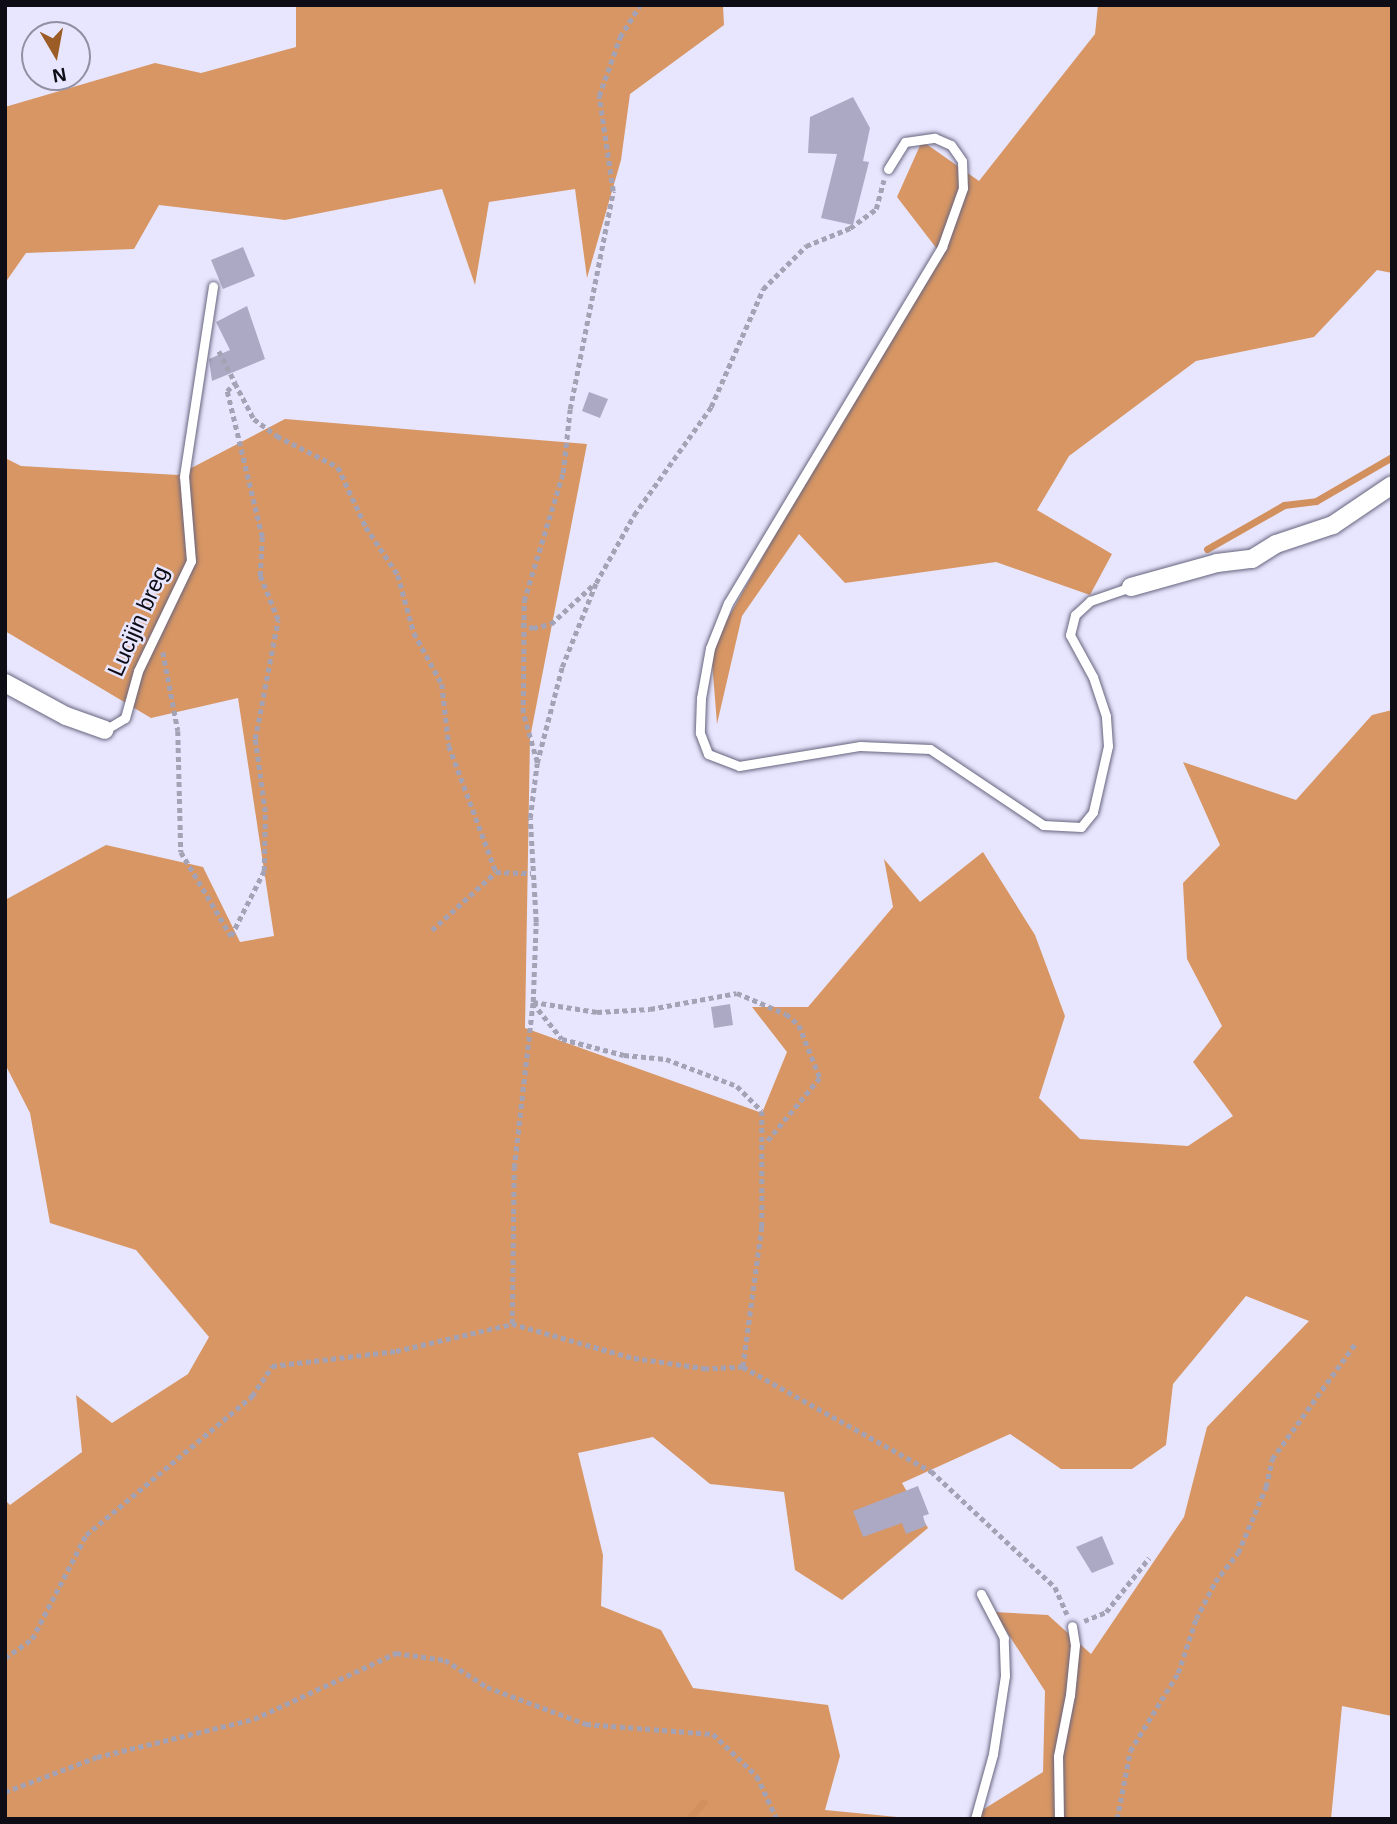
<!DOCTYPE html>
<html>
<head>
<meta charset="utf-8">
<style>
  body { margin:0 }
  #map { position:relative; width:1397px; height:1824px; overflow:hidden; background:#e8e6fe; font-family:Arial,sans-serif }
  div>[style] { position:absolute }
  .forest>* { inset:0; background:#d79664 }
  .stream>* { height:7px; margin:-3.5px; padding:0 3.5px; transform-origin:3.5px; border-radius:3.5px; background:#d1905e }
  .building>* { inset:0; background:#aca9c5 }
  .path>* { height:4.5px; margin-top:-2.25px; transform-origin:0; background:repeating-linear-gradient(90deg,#a4a2b5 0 5px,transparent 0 8.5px) }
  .roads { filter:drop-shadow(0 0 2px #67647e) drop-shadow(0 0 2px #67647e) }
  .service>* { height:9px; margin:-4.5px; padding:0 4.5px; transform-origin:4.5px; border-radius:4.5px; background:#fff }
  .minor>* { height:18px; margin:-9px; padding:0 9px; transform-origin:9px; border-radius:9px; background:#fff }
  span { translate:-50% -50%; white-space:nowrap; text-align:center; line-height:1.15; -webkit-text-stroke:5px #e8e6fe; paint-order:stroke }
  .street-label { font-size:23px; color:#0e0d16 }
  .frame { position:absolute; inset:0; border:7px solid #0e0d16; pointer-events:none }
  .north { position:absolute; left:21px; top:21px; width:70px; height:70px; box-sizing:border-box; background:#e8e6fe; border:2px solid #918fa1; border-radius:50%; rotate:170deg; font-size:19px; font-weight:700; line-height:28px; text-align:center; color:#0e0d16 }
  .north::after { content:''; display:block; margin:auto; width:24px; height:32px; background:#9c5c26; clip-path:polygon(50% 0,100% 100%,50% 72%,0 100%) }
</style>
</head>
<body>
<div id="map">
  <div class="forest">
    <div style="clip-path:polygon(296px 5px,723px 5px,724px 25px,630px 94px,621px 160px,587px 278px,575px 189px,489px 202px,475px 285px,442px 189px,285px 220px,159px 205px,134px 249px,26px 253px,5px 283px,5px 107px,155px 63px,201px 73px,296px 47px)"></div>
    <div style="clip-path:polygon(1098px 5px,1392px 5px,1392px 273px,1377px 270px,1314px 337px,1196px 361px,1069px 456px,1037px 510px,1112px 554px,1090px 595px,996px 562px,845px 583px,799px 534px,742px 616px,717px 724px,711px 648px,937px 249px,897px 197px,922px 141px,979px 181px,1095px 34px)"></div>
    <div style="clip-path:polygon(285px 419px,587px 444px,530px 738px,525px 1028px,762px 1113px,787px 1052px,752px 1007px,808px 1007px,893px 907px,884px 859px,920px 902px,983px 852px,1035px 935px,1065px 1016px,1039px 1098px,1080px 1139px,1188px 1146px,1233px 1116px,1193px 1062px,1222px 1026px,1187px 959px,1183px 883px,1220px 845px,1183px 762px,1296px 800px,1372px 715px,1392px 710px,1392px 1716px,1342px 1706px,1331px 1819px,968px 1819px,1043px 1772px,1045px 1691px,994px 1612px,1048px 1615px,1091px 1654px,1184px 1517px,1207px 1427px,1309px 1321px,1246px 1296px,1173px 1384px,1166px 1445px,1132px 1469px,1061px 1469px,1010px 1434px,902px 1483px,928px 1528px,842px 1600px,795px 1570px,784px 1492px,710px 1484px,653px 1437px,578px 1453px,603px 1555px,601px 1606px,661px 1630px,693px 1688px,828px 1705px,840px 1756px,825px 1810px,918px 1819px,5px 1819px,5px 1500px,10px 1505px,82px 1452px,76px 1395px,112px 1423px,188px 1374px,209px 1337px,136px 1250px,50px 1223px,30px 1113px,5px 1064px,5px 900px,106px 845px,203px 867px,240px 942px,274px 936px,238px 698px,151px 718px,5px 631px,5px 458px,21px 466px,178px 475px)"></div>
  </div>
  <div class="stream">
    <div style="left:1207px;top:549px;width:89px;rotate:-29.7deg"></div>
    <div style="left:1284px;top:505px;width:32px;rotate:-7deg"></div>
    <div style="left:1316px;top:501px;width:88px;rotate:-30.1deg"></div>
    <div style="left:688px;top:1819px;width:23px;rotate:-47deg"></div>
  </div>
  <div class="building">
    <div style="clip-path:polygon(853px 97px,870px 128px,863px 161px,869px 162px,853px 225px,821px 218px,837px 154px,808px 153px,810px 117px)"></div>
    <div style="clip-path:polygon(243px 247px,255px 276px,223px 289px,211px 260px)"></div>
    <div style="clip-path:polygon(247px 306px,265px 359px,212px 381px,209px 359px,230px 350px,216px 322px)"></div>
    <div style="clip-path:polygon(589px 392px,608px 399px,600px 418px,582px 411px)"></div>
    <div style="clip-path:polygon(730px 1004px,733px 1025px,714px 1028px,711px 1007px)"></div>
    <div style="clip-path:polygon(918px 1486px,929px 1514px,923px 1516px,926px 1526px,906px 1534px,902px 1523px,863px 1537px,853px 1511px)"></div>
    <div style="clip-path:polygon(1102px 1536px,1114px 1564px,1092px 1573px,1076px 1547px)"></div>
  </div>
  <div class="path">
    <div style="left:219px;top:351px;width:36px;rotate:63deg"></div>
    <div style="left:521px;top:624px;width:13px;rotate:18deg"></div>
    <div style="left:533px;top:628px;width:18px;rotate:-13deg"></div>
    <div style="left:551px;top:624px;width:56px;rotate:-42.8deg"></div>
    <div style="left:163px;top:652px;width:80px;rotate:79.2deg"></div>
    <div style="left:178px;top:731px;width:121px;rotate:88.6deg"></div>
    <div style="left:181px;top:852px;width:98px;rotate:59.2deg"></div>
    <div style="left:231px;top:936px;width:73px;rotate:-63.1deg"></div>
    <div style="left:264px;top:871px;width:59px;rotate:-89deg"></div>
    <div style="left:265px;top:812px;width:74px;rotate:-97.8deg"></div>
    <div style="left:255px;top:739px;width:121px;rotate:-79.1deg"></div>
    <div style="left:278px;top:620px;width:48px;rotate:-112.2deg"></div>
    <div style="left:260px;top:576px;width:39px;rotate:-87deg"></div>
    <div style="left:262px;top:537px;width:150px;rotate:-103.5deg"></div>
    <div style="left:227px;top:391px;width:11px;rotate:-45deg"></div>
    <div style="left:235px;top:383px;width:41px;rotate:62.2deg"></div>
    <div style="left:254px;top:419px;width:29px;rotate:36deg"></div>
    <div style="left:277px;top:436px;width:68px;rotate:26.9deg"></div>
    <div style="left:338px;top:467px;width:66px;rotate:65deg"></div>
    <div style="left:366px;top:527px;width:58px;rotate:56.3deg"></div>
    <div style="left:398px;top:575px;width:60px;rotate:74.6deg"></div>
    <div style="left:414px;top:633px;width:58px;rotate:61.2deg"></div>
    <div style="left:442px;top:684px;width:62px;rotate:83.6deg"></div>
    <div style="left:449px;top:746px;width:134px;rotate:69.5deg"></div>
    <div style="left:496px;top:872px;width:35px;rotate:2deg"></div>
    <div style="left:537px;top:762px;width:51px;rotate:-105.9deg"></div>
    <div style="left:523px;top:713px;width:112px;rotate:-89.5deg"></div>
    <div style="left:524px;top:601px;width:134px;rotate:-73.1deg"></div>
    <div style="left:563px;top:473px;width:64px;rotate:-83.8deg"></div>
    <div style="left:570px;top:409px;width:222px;rotate:-78.8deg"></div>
    <div style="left:613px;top:191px;width:96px;rotate:-98.4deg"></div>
    <div style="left:599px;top:96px;width:63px;rotate:-70.4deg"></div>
    <div style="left:620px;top:37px;width:38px;rotate:-58deg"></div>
    <div style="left:432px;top:930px;width:86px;rotate:-42.2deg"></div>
    <div style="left:533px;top:1002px;width:65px;rotate:8.9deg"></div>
    <div style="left:597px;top:1012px;width:53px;rotate:-3.2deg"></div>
    <div style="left:650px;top:1009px;width:88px;rotate:-10.4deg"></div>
    <div style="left:737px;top:993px;width:53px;rotate:23.2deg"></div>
    <div style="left:786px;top:1014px;width:17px;rotate:40deg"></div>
    <div style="left:799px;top:1025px;width:57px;rotate:68.4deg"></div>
    <div style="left:820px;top:1078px;width:85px;rotate:129.7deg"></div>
    <div style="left:533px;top:1003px;width:46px;rotate:51.1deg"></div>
    <div style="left:562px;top:1039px;width:64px;rotate:14.5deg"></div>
    <div style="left:624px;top:1055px;width:42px;rotate:5.4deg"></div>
    <div style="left:666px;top:1059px;width:76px;rotate:20.8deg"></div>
    <div style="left:737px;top:1086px;width:35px;rotate:45deg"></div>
    <div style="left:762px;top:1111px;width:116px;rotate:90deg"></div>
    <div style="left:762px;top:1227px;width:141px;rotate:97.7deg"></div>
    <div style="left:743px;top:1367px;width:215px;rotate:29deg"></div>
    <div style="left:931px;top:1471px;width:170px;rotate:43.1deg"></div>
    <div style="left:1055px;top:1587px;width:30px;rotate:66deg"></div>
    <div style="left:743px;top:1367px;width:37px;rotate:177deg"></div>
    <div style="left:706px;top:1369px;width:76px;rotate:-171.7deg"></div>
    <div style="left:631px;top:1358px;width:124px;rotate:-164.1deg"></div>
    <div style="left:512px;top:1324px;width:156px;rotate:-89.3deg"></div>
    <div style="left:514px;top:1168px;width:167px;rotate:-83.5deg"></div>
    <div style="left:533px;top:1002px;width:80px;rotate:-87.9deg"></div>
    <div style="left:536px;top:922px;width:104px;rotate:-93.3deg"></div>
    <div style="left:530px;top:818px;width:55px;rotate:-82.7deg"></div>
    <div style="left:537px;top:763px;width:99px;rotate:-75.4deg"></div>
    <div style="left:562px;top:667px;width:91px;rotate:-68deg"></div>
    <div style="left:596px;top:583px;width:78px;rotate:-60.8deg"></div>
    <div style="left:634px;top:515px;width:133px;rotate:-54.5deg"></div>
    <div style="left:711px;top:407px;width:129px;rotate:-66.2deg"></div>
    <div style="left:763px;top:289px;width:61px;rotate:-45deg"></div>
    <div style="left:806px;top:246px;width:48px;rotate:-22.2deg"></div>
    <div style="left:850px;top:228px;width:32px;rotate:-36deg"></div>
    <div style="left:876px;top:209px;width:30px;rotate:-75deg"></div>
    <div style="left:1084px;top:1621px;width:24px;rotate:-22deg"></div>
    <div style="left:1106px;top:1612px;width:69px;rotate:-51.5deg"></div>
    <div style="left:5px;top:1658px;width:33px;rotate:-35deg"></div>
    <div style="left:32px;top:1639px;width:117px;rotate:-62.6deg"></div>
    <div style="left:86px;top:1535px;width:217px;rotate:-39.9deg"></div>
    <div style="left:252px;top:1396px;width:36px;rotate:-56deg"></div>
    <div style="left:272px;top:1366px;width:125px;rotate:-6.9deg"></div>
    <div style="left:396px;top:1351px;width:119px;rotate:-13.1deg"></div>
    <div style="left:5px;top:1792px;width:98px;rotate:-20.8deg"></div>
    <div style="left:97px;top:1757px;width:162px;rotate:-13.6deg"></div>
    <div style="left:254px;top:1719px;width:157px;rotate:-24.9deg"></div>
    <div style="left:396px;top:1653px;width:49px;rotate:8.1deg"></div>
    <div style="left:445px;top:1660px;width:50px;rotate:32.7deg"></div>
    <div style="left:487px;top:1687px;width:106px;rotate:20.5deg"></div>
    <div style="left:586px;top:1724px;width:127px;rotate:4.5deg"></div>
    <div style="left:713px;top:1734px;width:61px;rotate:43.7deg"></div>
    <div style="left:757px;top:1776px;width:47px;rotate:65.1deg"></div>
    <div style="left:1117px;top:1819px;width:69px;rotate:-79.2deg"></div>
    <div style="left:1130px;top:1751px;width:92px;rotate:-58.4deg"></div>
    <div style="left:1178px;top:1673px;width:57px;rotate:-71.6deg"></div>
    <div style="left:1196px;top:1619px;width:42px;rotate:-62.8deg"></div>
    <div style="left:1215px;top:1582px;width:37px;rotate:-52deg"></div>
    <div style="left:1238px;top:1553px;width:72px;rotate:-67deg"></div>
    <div style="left:1266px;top:1487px;width:29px;rotate:-78deg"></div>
    <div style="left:1272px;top:1459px;width:142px;rotate:-54.2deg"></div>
  </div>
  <div class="roads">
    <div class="service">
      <div style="left:888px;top:169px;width:32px;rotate:-58deg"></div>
      <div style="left:905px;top:142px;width:30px;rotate:-8deg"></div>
      <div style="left:935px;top:138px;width:17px;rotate:24deg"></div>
      <div style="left:951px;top:145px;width:19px;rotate:55deg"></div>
      <div style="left:962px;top:161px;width:27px;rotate:88deg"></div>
      <div style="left:963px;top:188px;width:63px;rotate:109.6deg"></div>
      <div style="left:942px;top:247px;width:415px;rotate:121deg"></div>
      <div style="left:728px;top:603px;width:48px;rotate:111.8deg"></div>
      <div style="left:710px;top:648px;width:51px;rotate:100.2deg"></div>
      <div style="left:701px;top:698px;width:35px;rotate:92deg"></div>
      <div style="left:700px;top:733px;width:22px;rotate:69deg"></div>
      <div style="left:708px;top:754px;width:33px;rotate:21deg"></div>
      <div style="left:739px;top:766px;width:123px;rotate:-9.4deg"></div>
      <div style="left:860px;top:746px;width:70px;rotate:2.5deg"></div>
      <div style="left:930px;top:749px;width:136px;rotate:33.9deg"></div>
      <div style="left:1043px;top:825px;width:38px;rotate:3deg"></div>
      <div style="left:1081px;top:827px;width:19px;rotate:-51deg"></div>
      <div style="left:1093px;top:812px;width:68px;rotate:-77.2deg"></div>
      <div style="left:1108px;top:746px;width:30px;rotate:-94deg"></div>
      <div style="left:1106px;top:716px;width:41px;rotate:-108.4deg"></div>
      <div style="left:1093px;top:677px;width:48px;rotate:-118.7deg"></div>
      <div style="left:1070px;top:635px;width:21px;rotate:-76deg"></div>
      <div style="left:1075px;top:615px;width:21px;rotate:-43deg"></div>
      <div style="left:1090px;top:601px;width:43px;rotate:-18.9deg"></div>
      <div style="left:105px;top:730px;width:23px;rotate:-31deg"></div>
      <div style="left:125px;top:718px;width:49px;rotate:-74.5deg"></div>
      <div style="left:138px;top:671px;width:122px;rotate:-64.3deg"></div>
      <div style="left:191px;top:561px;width:85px;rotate:-94.7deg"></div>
      <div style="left:184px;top:476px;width:192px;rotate:-81.3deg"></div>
      <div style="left:975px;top:1819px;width:67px;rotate:-74.5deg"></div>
      <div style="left:993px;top:1754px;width:79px;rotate:-81.3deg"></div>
      <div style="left:1005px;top:1676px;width:38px;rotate:-92deg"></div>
      <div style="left:1004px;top:1638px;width:50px;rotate:-117.6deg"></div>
      <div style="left:1059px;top:1819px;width:63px;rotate:-90.9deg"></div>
      <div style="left:1058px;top:1756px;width:62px;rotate:-78.9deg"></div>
      <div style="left:1070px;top:1695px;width:50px;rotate:-84.3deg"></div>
      <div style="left:1075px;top:1645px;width:19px;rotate:-99deg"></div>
    </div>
    <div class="minor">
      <div style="left:1131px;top:587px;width:89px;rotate:-15.6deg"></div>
      <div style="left:1217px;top:563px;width:35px;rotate:-7deg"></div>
      <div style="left:1252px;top:559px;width:28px;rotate:-32deg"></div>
      <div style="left:1276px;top:544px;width:60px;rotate:-18.4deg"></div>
      <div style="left:1333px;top:525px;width:71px;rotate:-34.1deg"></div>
      <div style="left:5px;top:683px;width:69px;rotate:28.4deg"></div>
      <div style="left:66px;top:716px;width:41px;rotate:19.7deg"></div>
    </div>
  </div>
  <div class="street-label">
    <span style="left:138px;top:621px;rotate:-66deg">Lucijin breg</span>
  </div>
  <div class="frame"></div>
  <div class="north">N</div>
</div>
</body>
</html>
